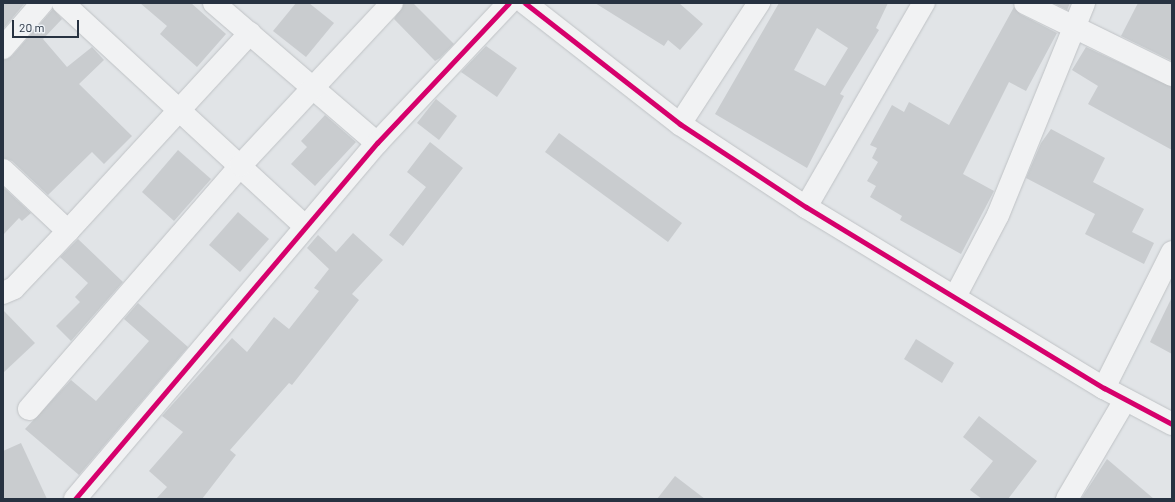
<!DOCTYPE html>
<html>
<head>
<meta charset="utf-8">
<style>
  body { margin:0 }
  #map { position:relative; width:1175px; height:502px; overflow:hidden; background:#e1e4e7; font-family:Barlow,sans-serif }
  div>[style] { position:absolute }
  .building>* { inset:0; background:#c9cccf }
  .roads { filter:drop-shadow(0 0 1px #bfc2c5) drop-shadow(0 0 1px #bfc2c5) }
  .minor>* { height:22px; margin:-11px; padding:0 11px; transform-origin:11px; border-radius:11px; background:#f1f2f3 }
  .cycleway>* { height:5px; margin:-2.5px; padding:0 2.5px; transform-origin:2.5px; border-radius:2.5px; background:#d6006c }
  span { translate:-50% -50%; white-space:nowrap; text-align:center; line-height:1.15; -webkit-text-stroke:4px #eef2f6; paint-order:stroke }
  .frame { position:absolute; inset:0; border:4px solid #273241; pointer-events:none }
  .scale { position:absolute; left:12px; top:20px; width:67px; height:18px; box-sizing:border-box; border:2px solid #273241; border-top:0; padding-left:5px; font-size:12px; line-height:14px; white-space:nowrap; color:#273241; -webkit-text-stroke:3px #eef2f6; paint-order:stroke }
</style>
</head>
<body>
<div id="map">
  <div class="building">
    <div style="clip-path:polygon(3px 3px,25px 3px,3px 29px)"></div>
    <div style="clip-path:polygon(140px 3px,191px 3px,226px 34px,197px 67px,160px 34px,167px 26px)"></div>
    <div style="clip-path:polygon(296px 3px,309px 3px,334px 23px,306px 57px,273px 31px)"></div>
    <div style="clip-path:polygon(404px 3px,413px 3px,454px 44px,440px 58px,435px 61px,394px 19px)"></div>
    <div style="clip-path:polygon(595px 3px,679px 3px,703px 24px,680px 50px,668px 40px,664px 46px)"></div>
    <div style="clip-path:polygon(evenodd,779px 3px,888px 3px,876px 28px,879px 30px,840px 94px,844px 96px,807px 168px,715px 114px,779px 3px,817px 28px,848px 48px,825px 86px,794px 70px,817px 28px)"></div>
    <div style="clip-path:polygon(1053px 3px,1070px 3px,1067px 10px)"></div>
    <div style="clip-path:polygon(1138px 3px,1172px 3px,1172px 61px,1121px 36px)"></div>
    <div style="clip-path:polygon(1014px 7px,1020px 14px,1057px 33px,1026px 91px,1009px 82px,963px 174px,994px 191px,961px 254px,900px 220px,902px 216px,870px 197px,876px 186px,867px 181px,878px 162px,872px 158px,877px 148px,870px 145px,892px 105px,904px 112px,909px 102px,949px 125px)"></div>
    <div style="clip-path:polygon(53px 9px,62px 19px,43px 39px,67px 67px,92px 47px,104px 60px,79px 84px,132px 136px,104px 164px,92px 152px,48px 195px,12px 161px,3px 158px,3px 60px,12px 56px)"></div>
    <div style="clip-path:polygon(486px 46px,517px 68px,497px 97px,461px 72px)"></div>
    <div style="clip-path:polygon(1086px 47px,1172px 87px,1172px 150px,1088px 104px,1098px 86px,1072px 70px)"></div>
    <div style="clip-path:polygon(436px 99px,457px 116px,439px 140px,417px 123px)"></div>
    <div style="clip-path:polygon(325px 115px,356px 142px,315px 186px,291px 164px,307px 147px,301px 141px)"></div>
    <div style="clip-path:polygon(1051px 129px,1105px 158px,1093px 182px,1144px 209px,1132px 232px,1154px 243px,1144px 264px,1085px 234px,1095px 214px,1026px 178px,1041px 143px)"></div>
    <div style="clip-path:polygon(559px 133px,682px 223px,668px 242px,545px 152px)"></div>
    <div style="clip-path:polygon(430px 142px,463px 168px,403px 246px,389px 235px,426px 187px,407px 172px)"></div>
    <div style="clip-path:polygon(178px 150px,211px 179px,174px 221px,142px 192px)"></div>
    <div style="clip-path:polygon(3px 187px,31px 213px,22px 221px,19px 218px,3px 235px)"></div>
    <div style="clip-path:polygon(238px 212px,269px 239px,240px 272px,209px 245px)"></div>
    <div style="clip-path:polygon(353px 233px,383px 260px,352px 294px,359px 300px,292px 385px,289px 383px,230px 450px,236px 455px,202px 499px,156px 499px,167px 487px,149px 471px,183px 432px,162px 416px,232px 338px,247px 352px,274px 317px,289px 329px,319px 291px,314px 288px,329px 269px,307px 248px,318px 235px,336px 252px)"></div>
    <div style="clip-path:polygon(78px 239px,123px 282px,71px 341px,56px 326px,80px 302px,75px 297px,88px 283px,60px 257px)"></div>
    <div style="clip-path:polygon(1172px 297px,1172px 354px,1150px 342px)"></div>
    <div style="clip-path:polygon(138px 303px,188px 347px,79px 475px,25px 429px,71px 380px,96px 401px,149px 341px,124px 319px)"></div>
    <div style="clip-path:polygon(3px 310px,35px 343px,3px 373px)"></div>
    <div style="clip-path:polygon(916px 339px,954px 363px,942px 383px,904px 359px)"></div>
    <div style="clip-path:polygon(979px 416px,1037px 461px,1008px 499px,982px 499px,970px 490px,993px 461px,963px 437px)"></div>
    <div style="clip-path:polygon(21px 443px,47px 499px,3px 499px,3px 451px)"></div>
    <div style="clip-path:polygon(1107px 459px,1154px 499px,1081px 499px)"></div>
    <div style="clip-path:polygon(675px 476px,705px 499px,657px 499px)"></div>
  </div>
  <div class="roads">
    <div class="minor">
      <div style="left:63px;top:3px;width:329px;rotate:42.7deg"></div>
      <div style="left:214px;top:3px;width:215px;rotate:40.7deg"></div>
      <div style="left:525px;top:3px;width:197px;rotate:38deg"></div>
      <div style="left:680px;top:124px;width:151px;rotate:33.4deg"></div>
      <div style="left:806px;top:207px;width:349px;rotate:31.3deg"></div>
      <div style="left:1104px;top:388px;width:77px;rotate:27.9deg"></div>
      <div style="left:1025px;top:3px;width:164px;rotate:26.1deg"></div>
      <div style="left:3px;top:48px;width:60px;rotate:-49.1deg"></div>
      <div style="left:680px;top:124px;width:145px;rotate:-56.9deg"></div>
      <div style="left:3px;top:170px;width:89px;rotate:43.2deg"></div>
      <div style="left:806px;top:207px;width:236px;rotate:-60deg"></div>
      <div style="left:3px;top:293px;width:12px;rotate:-24deg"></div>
      <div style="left:14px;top:288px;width:79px;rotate:-46.5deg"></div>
      <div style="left:68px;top:231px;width:269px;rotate:-47.4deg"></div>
      <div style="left:956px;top:295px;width:90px;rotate:-62.3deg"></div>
      <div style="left:998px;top:215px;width:229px;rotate:-67.9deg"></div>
      <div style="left:1104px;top:388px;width:152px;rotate:-63.4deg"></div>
      <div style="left:29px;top:409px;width:323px;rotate:-49deg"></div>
      <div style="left:241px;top:165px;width:221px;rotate:-47deg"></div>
      <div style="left:75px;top:499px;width:467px;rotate:-49.7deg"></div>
      <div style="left:377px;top:143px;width:192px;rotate:-46.7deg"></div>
      <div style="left:1067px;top:499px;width:115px;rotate:-59.6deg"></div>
    </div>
  </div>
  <div class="cycleway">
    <div style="left:525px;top:3px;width:197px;rotate:38deg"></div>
    <div style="left:680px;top:124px;width:151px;rotate:33.4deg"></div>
    <div style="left:806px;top:207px;width:349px;rotate:31.3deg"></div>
    <div style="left:1104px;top:388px;width:77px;rotate:27.9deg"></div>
    <div style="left:75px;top:499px;width:467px;rotate:-49.7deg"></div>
    <div style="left:377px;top:143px;width:192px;rotate:-46.7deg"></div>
  </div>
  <div class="frame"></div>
  <div class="scale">20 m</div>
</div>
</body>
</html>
